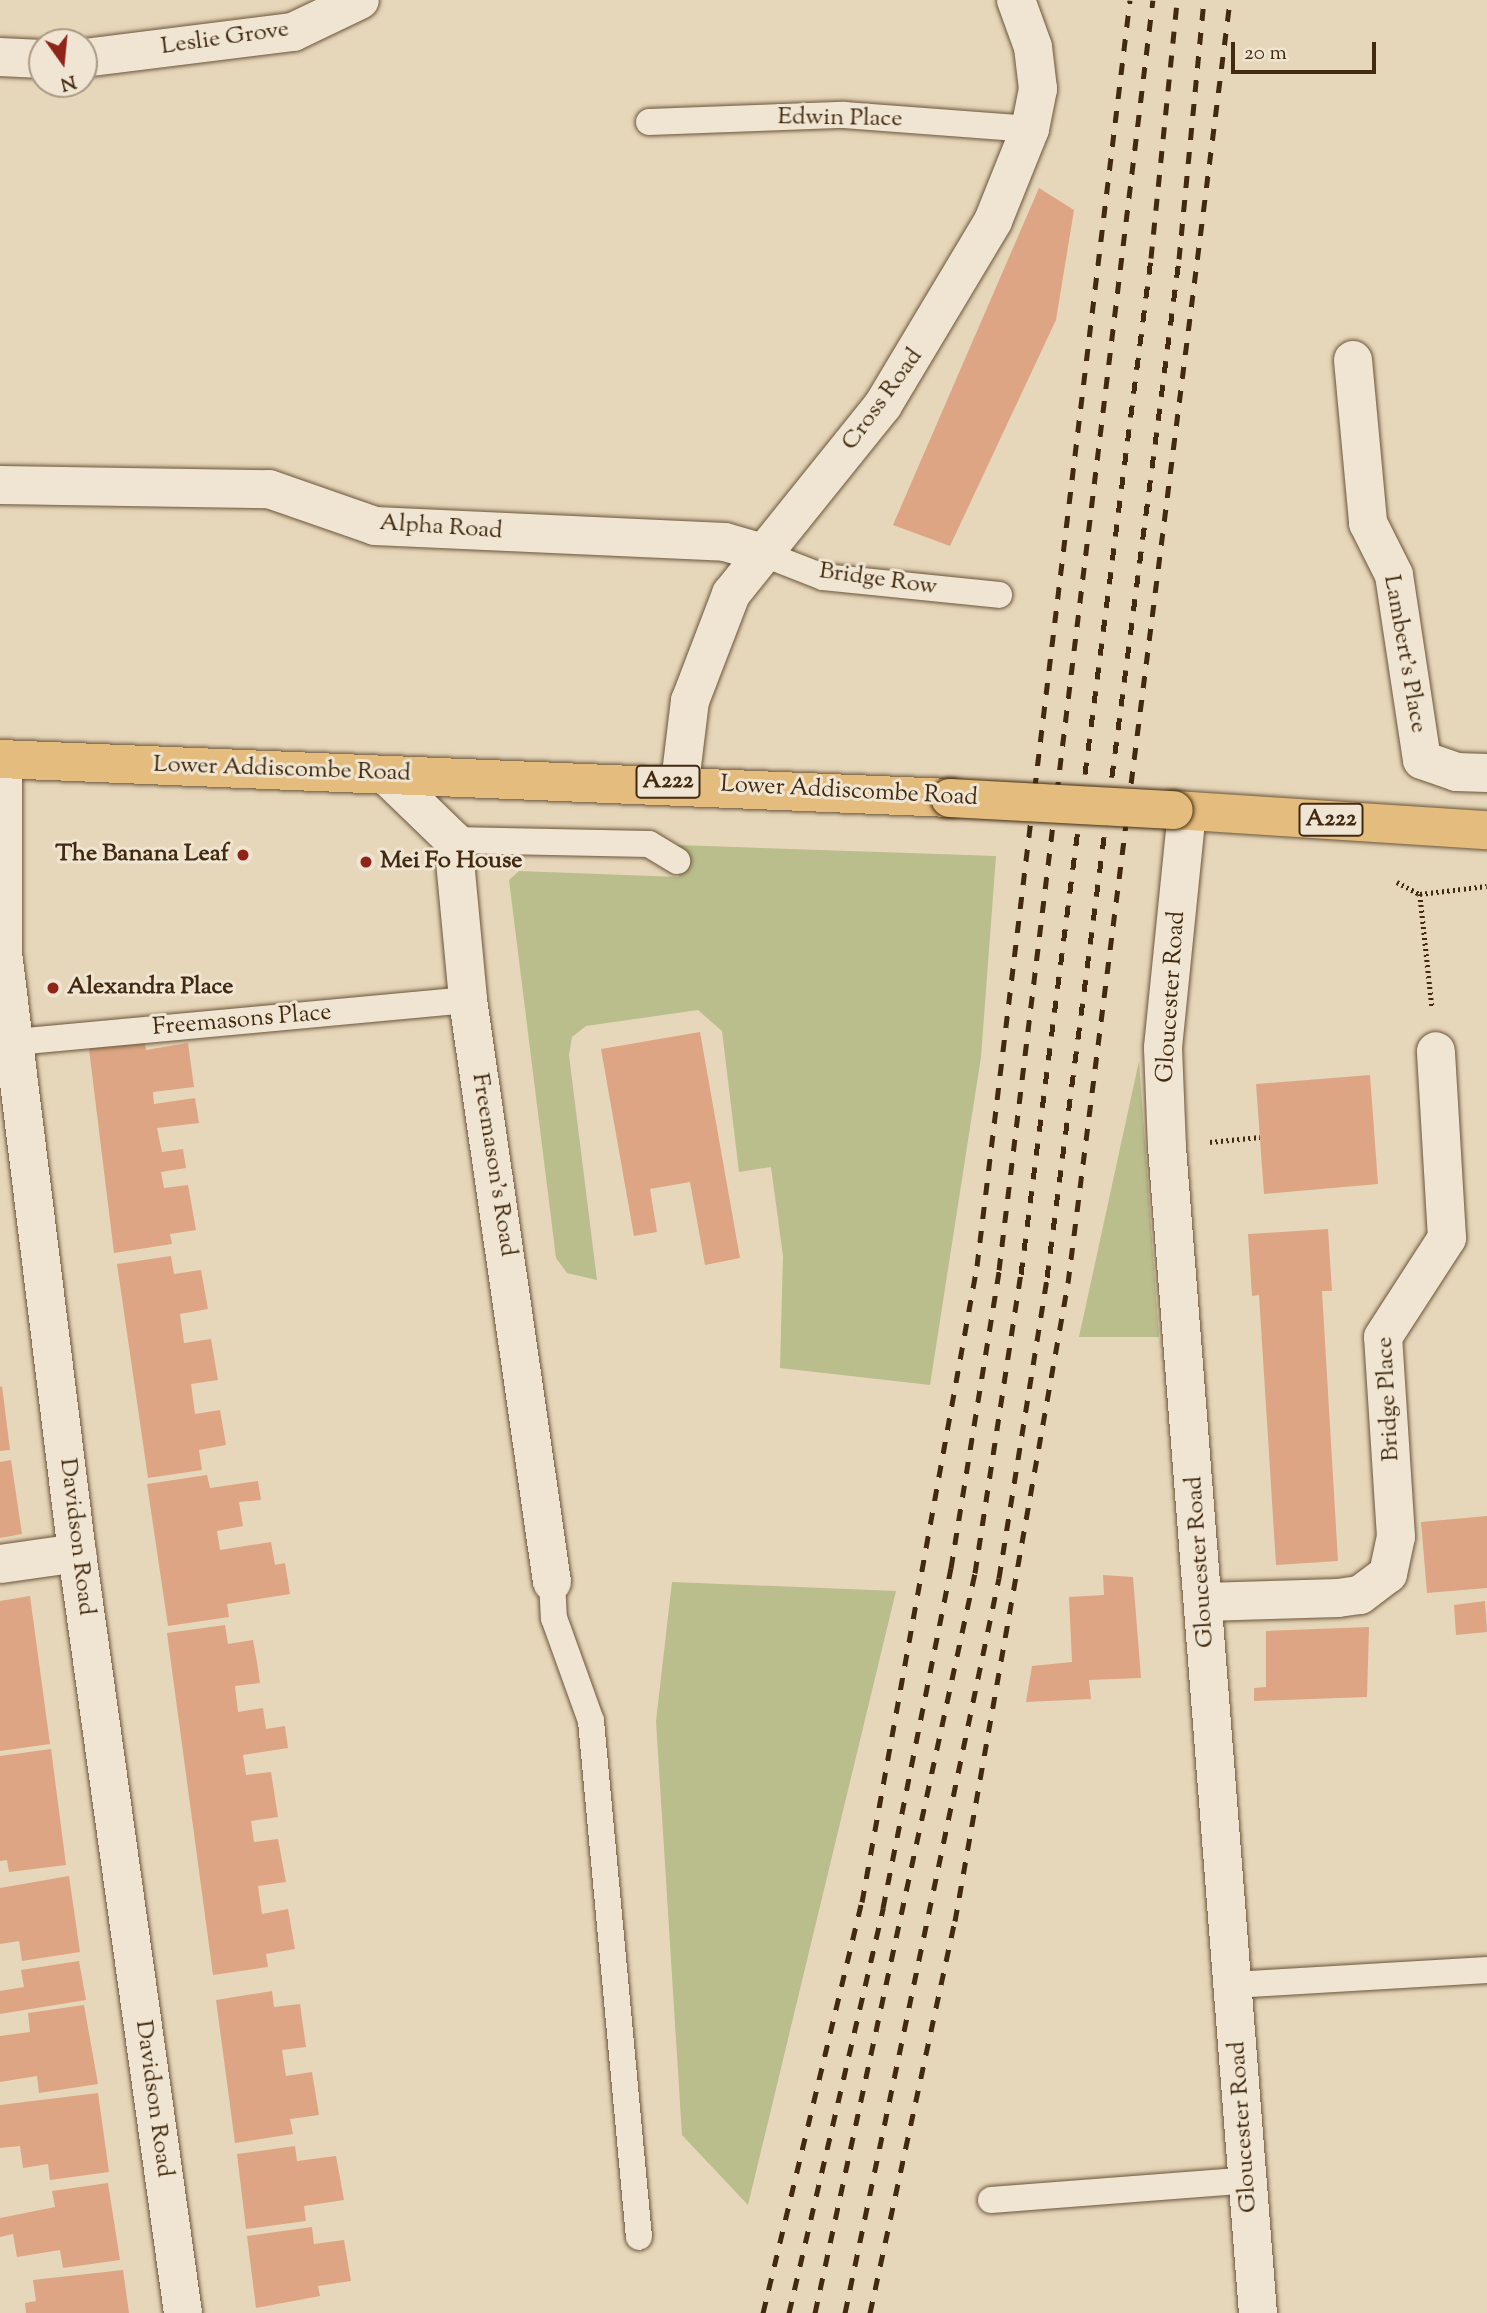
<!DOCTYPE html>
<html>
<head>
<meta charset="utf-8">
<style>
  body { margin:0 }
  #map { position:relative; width:1487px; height:2313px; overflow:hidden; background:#e7d7ba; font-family:"Sorts Mill Goudy",serif }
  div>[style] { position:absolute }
  .green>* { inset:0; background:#babd8c }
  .building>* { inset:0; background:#dda584 }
  .path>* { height:4.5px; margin-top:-2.25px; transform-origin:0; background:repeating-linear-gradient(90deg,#422a10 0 2px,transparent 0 5.5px) }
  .roads { filter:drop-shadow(0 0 2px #6b553a) drop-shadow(0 0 2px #6b553a) }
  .service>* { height:26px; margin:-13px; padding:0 13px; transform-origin:13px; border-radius:13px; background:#efe5d2 }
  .minor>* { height:38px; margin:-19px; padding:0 19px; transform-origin:19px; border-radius:19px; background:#efe5d2 }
  .tertiary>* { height:38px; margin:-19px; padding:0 19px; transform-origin:19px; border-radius:19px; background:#efe5d2 }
  .primary>* { height:38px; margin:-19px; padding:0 19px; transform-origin:19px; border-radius:19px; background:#e4bc7d }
  .rail>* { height:5px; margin-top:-2.5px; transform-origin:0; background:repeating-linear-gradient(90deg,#422a10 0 12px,transparent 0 24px) }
  .bridges { filter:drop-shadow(0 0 2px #422a10) drop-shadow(0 0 2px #422a10) }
  .primary-bridge>* { height:38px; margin:-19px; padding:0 19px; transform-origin:19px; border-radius:19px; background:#e4bc7d }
  .dots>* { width:19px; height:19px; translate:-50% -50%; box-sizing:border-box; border:4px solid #efe5d2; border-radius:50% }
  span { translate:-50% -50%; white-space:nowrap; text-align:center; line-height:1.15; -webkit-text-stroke:6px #efe5d2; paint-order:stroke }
  .shield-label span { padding:2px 5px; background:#efe5d2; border:2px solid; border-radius:5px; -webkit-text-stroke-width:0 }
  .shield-label { font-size:23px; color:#422a10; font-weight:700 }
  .street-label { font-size:24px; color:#422a10 }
  .poi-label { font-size:24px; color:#422a10; font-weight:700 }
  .right { translate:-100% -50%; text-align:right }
  .left { translate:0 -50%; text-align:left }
  .north { position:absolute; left:28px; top:28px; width:70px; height:70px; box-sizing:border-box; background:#efe5d2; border:2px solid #aa9a84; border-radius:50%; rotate:165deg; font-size:19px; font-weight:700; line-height:28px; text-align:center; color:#422a10 }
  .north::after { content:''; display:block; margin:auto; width:24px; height:32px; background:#8f2418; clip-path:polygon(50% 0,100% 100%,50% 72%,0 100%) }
  .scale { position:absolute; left:1231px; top:42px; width:145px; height:32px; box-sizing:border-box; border:4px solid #422a10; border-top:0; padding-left:9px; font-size:21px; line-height:24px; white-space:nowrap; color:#422a10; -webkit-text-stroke:5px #efe5d2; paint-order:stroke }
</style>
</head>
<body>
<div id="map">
  <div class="green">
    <div style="clip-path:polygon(677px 845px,996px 856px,981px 1057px,930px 1385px,780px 1368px,783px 1256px,771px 1167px,739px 1172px,722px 1031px,698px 1010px,586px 1026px,572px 1037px,569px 1055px,597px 1280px,567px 1273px,556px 1258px,509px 880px,519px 871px,679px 877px)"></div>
    <div style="clip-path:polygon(1139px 1061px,1159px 1337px,1079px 1337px)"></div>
    <div style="clip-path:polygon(672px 1582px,896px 1591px,748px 2205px,682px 2135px,656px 1721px)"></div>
  </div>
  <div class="building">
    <div style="clip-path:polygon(1039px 188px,1074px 210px,1056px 320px,950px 546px,893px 525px)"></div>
    <div style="clip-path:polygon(143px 1032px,146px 1050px,188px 1043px,194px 1087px,153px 1092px,154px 1104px,195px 1098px,199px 1123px,157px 1128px,162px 1152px,183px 1149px,186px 1168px,161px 1172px,164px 1188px,188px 1185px,196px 1230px,170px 1234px,172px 1244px,114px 1253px,88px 1041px)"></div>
    <div style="clip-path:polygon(700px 1032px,740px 1258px,705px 1265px,690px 1182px,650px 1189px,657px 1232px,634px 1236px,601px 1049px)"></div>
    <div style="clip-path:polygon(1370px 1075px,1378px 1184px,1264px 1194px,1256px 1084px)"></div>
    <div style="clip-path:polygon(1328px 1229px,1332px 1291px,1322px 1291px,1338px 1561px,1276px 1565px,1259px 1295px,1252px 1296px,1248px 1234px)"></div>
    <div style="clip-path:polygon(171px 1256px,174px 1274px,201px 1270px,208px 1309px,180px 1314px,184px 1343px,211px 1339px,218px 1380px,191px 1384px,195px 1414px,220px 1410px,226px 1445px,199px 1450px,202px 1470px,148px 1478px,117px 1264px)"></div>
    <div style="clip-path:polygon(2px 1386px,10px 1450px,0 1451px,0 1387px)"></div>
    <div style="clip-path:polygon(11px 1460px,22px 1534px,0 1538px,0 1462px)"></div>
    <div style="clip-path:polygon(207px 1475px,210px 1488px,258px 1481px,261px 1500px,239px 1502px,243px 1526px,217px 1531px,220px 1550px,271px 1542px,275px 1565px,285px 1563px,290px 1594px,227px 1604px,229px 1617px,168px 1626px,147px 1484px)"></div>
    <div style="clip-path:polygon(1487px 1516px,1487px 1588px,1427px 1593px,1421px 1522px)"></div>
    <div style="clip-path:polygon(1103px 1575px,1133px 1577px,1141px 1678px,1089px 1680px,1091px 1699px,1026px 1702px,1032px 1666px,1072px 1662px,1069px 1597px,1104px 1595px)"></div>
    <div style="clip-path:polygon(30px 1596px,50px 1744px,0 1751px,0 1601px)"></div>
    <div style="clip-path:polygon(1485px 1601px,1487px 1632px,1456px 1635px,1454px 1605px)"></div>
    <div style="clip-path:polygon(225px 1625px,228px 1644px,253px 1640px,257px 1662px,260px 1683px,235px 1686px,238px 1712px,263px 1708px,266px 1729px,285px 1726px,288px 1748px,243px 1755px,246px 1775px,271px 1772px,278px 1817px,251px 1821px,254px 1842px,278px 1839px,286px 1882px,258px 1886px,262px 1914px,288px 1909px,295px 1949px,266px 1954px,268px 1967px,213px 1975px,167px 1633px)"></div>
    <div style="clip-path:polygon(1369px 1627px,1367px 1697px,1254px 1701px,1254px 1688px,1266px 1687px,1266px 1631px)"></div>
    <div style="clip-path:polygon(51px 1749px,66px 1865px,9px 1872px,7px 1860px,0 1861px,0 1756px)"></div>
    <div style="clip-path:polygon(69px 1876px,80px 1952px,22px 1961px,19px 1941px,0 1944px,0 1888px)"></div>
    <div style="clip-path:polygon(79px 1961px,86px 2000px,0 2014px,0 1991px,24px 1987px,21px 1970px)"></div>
    <div style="clip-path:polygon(272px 1991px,274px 2007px,300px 2004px,306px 2047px,282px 2050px,286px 2076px,312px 2072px,319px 2115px,290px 2119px,293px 2134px,235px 2143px,216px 2000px)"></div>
    <div style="clip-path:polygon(84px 2005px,98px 2084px,39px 2093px,37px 2076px,0 2082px,0 2036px,30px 2032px,28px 2013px)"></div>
    <div style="clip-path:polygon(98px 2093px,109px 2172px,50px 2180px,48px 2164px,23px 2168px,20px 2146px,0 2148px,0 2105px)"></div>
    <div style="clip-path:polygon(295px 2146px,297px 2161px,336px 2156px,344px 2200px,304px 2206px,306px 2221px,246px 2229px,237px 2154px)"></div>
    <div style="clip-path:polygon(108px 2183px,120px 2260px,63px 2268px,60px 2250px,17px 2257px,13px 2234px,0 2237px,0 2218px,55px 2207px,52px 2191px)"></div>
    <div style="clip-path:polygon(312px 2227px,314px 2244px,344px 2240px,351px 2281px,318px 2286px,320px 2296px,256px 2308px,247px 2236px)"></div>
    <div style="clip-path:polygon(123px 2270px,129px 2313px,26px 2313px,25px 2303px,36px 2301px,33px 2280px)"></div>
  </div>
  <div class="path">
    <div style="left:1397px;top:882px;width:26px;rotate:28deg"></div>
    <div style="left:1420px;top:894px;width:114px;rotate:83.9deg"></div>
    <div style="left:1420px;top:894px;width:67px;rotate:-6.8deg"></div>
    <div style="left:1210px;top:1142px;width:50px;rotate:-5.7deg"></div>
  </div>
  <div class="roads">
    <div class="service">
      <div style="left:649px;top:122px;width:195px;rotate:-2.1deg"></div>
      <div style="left:844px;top:115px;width:187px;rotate:4.3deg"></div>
      <div style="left:759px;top:552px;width:69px;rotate:21.3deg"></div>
      <div style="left:823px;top:577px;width:177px;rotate:5.8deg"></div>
      <div style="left:453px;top:840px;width:196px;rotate:1.2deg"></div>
      <div style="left:649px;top:844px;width:33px;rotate:31deg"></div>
      <div style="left:15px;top:1042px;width:455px;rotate:-5.3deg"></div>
      <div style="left:552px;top:1582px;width:36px;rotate:87deg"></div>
      <div style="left:554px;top:1618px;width:109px;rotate:70.2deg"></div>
      <div style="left:591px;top:1721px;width:518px;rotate:84.69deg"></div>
      <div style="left:1233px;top:1985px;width:254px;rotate:-3.4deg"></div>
      <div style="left:991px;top:2200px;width:258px;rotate:-4.4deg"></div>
    </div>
    <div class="minor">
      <div style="left:0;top:57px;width:42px;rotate:2.7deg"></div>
      <div style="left:84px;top:58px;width:211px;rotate:-7.1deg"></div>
      <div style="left:293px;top:32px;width:74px;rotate:-25.5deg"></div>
      <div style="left:1353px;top:360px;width:164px;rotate:84.7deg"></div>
      <div style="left:1368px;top:523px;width:58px;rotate:63.4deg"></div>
      <div style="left:1394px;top:575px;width:187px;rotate:81.4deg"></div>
      <div style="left:1422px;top:760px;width:36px;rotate:19deg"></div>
      <div style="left:1456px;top:772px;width:31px;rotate:2deg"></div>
      <div style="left:0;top:485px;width:269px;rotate:0.9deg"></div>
      <div style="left:269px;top:489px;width:112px;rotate:19.2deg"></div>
      <div style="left:375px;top:526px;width:350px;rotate:2.6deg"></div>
      <div style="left:725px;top:542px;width:35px;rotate:16deg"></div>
      <div style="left:386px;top:775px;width:93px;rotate:44.1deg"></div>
      <div style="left:453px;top:840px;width:161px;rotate:84.6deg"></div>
      <div style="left:468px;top:1000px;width:588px;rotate:81.79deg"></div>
      <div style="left:680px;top:782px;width:82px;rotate:-83deg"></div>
      <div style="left:690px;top:701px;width:115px;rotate:-69deg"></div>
      <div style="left:731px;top:594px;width:243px;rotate:-51.2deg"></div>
      <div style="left:883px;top:405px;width:214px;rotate:-59.1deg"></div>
      <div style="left:993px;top:221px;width:99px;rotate:-68.1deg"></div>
      <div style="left:1030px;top:129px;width:41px;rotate:-78.7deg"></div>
      <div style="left:1038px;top:89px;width:42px;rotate:-96.8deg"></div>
      <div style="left:1033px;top:47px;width:50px;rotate:-109.9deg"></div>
      <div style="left:1187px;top:811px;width:238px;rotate:95.8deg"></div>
      <div style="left:1163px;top:1048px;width:99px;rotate:87.7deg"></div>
      <div style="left:1167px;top:1147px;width:1170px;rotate:85.54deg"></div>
      <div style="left:0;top:1564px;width:78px;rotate:-8.1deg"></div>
      <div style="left:1204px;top:1602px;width:134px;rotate:-1.7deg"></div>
      <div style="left:1338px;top:1598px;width:22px;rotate:-8deg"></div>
      <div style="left:1360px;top:1595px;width:35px;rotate:-37deg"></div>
      <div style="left:1388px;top:1574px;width:38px;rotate:-78deg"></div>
      <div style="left:1396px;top:1537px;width:200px;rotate:-93.7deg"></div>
      <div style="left:1383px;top:1337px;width:118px;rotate:-57.1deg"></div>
      <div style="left:1447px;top:1238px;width:187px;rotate:-93.4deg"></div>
    </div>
    <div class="tertiary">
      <div style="left:3px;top:759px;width:194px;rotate:90deg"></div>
      <div style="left:3px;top:953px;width:605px;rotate:82.97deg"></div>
      <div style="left:77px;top:1553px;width:767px;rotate:82.06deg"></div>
    </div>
    <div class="primary">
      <div style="left:0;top:759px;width:951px;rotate:2.35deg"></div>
      <div style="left:1174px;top:810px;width:314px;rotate:3.7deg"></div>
    </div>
  </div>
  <div class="rail">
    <div style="left:763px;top:2313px;width:423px;rotate:-76.5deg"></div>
    <div style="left:862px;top:1902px;width:646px;rotate:-79.75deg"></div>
    <div style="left:977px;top:1266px;width:1275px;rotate:-83.11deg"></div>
    <div style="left:789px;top:2313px;width:416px;rotate:-76.9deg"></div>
    <div style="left:883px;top:1908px;width:347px;rotate:-78.7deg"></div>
    <div style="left:951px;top:1568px;width:302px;rotate:-80.8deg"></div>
    <div style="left:999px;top:1270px;width:1279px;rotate:-83.09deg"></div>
    <div style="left:815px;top:2313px;width:757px;rotate:-77.8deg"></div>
    <div style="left:975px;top:1573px;width:303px;rotate:-81.3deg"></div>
    <div style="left:1021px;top:1274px;width:1024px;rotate:-82.71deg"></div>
    <div style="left:1151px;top:258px;width:259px;rotate:-84.2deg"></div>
    <div style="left:845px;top:2313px;width:751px;rotate:-78.17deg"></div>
    <div style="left:999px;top:1578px;width:305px;rotate:-80.9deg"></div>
    <div style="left:1047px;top:1277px;width:1027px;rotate:-82.61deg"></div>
    <div style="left:1179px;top:259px;width:260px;rotate:-84.5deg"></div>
    <div style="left:870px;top:2313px;width:401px;rotate:-77.8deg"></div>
    <div style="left:955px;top:1921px;width:648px;rotate:-79.96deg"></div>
    <div style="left:1068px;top:1283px;width:1293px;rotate:-82.8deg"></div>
  </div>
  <div class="bridges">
    <div class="primary-bridge">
      <div style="left:950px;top:798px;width:224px;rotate:3.1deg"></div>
    </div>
  </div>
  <div class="dots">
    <div style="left:243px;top:855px;background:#8f2418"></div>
    <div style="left:366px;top:862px;background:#8f2418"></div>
    <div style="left:53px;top:988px;background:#8f2418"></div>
  </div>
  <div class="shield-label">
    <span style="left:668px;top:782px">A222</span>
    <span style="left:1331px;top:820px">A222</span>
  </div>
  <div class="street-label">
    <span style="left:225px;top:39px;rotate:-8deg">Leslie Grove</span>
    <span style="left:840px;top:119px;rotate:1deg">Edwin Place</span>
    <span style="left:883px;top:400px;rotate:-54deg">Cross Road</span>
    <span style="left:441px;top:528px;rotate:4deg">Alpha Road</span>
    <span style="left:878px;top:580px;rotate:8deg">Bridge Row</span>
    <span style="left:1404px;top:654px;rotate:80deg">Lambert's Place</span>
    <span style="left:282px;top:770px;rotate:2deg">Lower Addiscombe Road</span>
    <span style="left:849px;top:792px;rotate:3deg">Lower Addiscombe Road</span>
    <span style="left:1172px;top:997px;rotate:-86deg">Gloucester Road</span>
    <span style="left:242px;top:1021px;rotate:-5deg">Freemasons Place</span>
    <span style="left:493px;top:1165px;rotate:81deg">Freemason's Road</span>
    <span style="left:1389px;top:1399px;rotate:-93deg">Bridge Place</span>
    <span style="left:76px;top:1537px;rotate:83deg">Davidson Road</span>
    <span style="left:1201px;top:1562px;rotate:-94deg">Gloucester Road</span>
    <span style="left:153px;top:2099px;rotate:82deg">Davidson Road</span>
    <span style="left:1244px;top:2127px;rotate:-94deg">Gloucester Road</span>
  </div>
  <div class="poi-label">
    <span class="right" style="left:229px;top:855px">The Banana Leaf</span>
    <span class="left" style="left:380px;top:862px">Mei Fo House</span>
    <span class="left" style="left:67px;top:988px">Alexandra Place</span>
  </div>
  <div class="north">N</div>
  <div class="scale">20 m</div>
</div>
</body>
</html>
